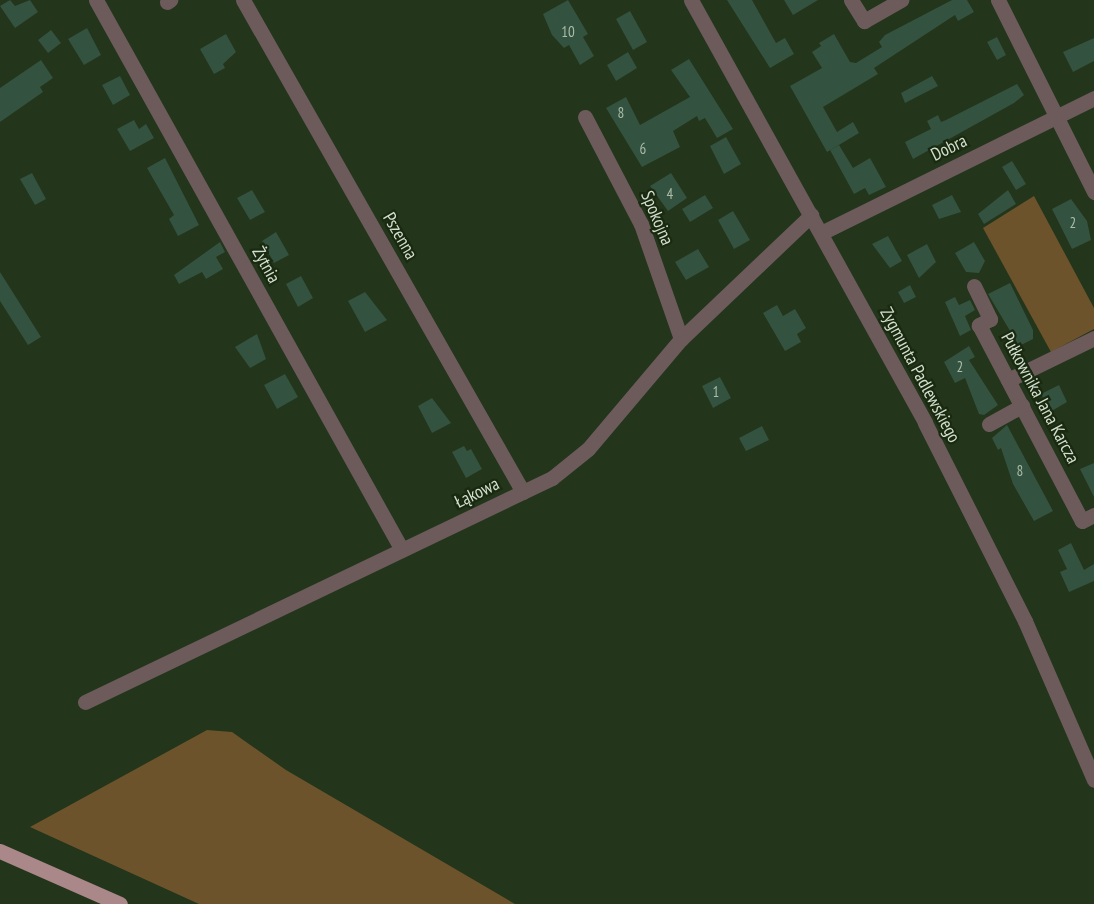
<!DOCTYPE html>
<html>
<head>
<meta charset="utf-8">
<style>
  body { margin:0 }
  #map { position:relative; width:1094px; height:904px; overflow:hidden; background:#23351a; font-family:"PT Sans Narrow",sans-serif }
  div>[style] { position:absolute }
  .green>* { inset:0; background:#6d532c }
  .building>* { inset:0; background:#33523f }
  .minor>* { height:15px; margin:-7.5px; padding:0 7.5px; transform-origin:7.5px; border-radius:7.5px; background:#6d5b5c }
  .major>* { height:15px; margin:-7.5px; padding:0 7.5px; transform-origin:7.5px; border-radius:7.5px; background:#aa8788 }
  span { translate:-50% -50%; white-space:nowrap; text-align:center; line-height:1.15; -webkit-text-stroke:4.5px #192a11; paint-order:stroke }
  .number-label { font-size:15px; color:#abbcaa }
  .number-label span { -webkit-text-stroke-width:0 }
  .street-label { font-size:18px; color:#d3dfce }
</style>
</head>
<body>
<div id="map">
  <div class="green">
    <div style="clip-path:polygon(1034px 196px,1094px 308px,1094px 329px,1051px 352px,983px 228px)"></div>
    <div style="clip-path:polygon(207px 730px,232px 732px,286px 770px,515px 904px,199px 904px,30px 827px)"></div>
  </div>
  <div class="building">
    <div style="clip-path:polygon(10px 0,15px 6px,30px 0,38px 12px,15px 28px,0 6px)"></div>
    <div style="clip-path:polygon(568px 0,588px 34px,583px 37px,594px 56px,580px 65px,569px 45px,564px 48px,552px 35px,543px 14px)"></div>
    <div style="clip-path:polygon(727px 0,752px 0,776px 43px,785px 38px,794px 54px,770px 68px)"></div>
    <div style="clip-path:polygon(784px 0,818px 0,793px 15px)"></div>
    <div style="clip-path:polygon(952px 0,967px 0,974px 12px,958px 21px,955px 15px,874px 68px,878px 74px,823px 107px,837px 132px,853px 122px,859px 133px,827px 152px,790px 86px,822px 68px,812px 52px,821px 46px,819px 43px,834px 34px,850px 62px,856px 63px,882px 47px,879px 42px,885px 35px)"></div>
    <div style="clip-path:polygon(630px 11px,647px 42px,633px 50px,616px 19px)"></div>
    <div style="clip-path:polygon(87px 28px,101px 55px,84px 65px,68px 39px)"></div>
    <div style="clip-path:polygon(51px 30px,61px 43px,48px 53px,38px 40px)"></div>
    <div style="clip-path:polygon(226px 34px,236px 52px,223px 64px,225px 68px,214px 74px,200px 49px)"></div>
    <div style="clip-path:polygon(997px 37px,1006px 55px,997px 60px,987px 42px)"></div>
    <div style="clip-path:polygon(1094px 38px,1094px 61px,1073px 72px,1063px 52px)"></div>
    <div style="clip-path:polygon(628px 52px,637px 68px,616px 81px,607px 65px)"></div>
    <div style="clip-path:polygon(689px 59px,733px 129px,717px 138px,705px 118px,699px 121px,697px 116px,673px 131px,680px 147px,642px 167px,606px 108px,626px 97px,640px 125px,690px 97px,671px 70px)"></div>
    <div style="clip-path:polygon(41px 60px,53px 78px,40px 87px,43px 92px,0 122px,0 88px)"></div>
    <div style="clip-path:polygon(120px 76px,130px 95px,113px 105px,102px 85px)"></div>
    <div style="clip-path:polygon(932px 76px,938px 86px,905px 103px,901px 93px)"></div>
    <div style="clip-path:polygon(1017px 84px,1024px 95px,1014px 103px,913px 159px,905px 142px,931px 129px,927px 121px,938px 115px,941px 122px,946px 120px)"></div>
    <div style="clip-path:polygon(134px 120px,139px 129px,146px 124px,154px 138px,130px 151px,117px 129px)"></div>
    <div style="clip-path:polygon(726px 137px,741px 164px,724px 174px,710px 146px)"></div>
    <div style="clip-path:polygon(839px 145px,853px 168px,870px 158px,886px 187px,869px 195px,865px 188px,854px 194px,830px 150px)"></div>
    <div style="clip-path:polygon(165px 158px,199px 225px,178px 236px,169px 219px,174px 215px,147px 168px)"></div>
    <div style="clip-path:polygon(1012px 161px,1026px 184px,1016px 190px,1002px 167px)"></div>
    <div style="clip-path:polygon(32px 173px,46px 199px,35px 205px,20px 179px)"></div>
    <div style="clip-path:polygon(671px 173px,687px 198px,668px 211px,650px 186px)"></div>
    <div style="clip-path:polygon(252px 190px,265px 212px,250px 220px,237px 198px)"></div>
    <div style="clip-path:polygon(1008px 190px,1016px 204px,984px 224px,978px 214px)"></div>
    <div style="clip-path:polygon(705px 195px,713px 208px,690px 222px,682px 209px)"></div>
    <div style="clip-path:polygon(952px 195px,961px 212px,939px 219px,932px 205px)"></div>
    <div style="clip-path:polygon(1071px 199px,1087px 221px,1091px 240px,1072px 249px,1052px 209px)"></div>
    <div style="clip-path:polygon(733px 211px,750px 240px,734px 249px,718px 220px)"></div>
    <div style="clip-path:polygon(276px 232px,289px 255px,274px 263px,262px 241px)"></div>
    <div style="clip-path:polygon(888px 236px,902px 261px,890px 268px,872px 244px)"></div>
    <div style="clip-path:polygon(220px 242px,225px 252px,216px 257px,223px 269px,206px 279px,202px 272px,179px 284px,174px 275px)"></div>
    <div style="clip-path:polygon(974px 242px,985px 261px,979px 273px,966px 272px,955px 253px)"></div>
    <div style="clip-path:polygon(927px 244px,936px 262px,919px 278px,907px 255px)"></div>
    <div style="clip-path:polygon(698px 249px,709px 267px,686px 280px,675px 262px)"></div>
    <div style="clip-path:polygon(0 272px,41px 337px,28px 345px,0 301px)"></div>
    <div style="clip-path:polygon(301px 276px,313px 298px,298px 307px,286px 284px)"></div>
    <div style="clip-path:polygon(1010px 283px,1033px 330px,1033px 339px,1019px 346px,988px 294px)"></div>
    <div style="clip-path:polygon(910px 285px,916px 297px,904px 303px,898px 292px)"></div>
    <div style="clip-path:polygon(365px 292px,387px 320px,365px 332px,348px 301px)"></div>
    <div style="clip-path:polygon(955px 297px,959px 305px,970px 300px,975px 310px,965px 316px,971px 330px,960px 336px,945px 302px)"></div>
    <div style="clip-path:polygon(777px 305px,783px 316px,795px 309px,806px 328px,797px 334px,801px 342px,785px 351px,763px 313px)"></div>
    <div style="clip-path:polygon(257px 334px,266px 359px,250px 368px,235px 347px)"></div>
    <div style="clip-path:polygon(969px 346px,975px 357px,969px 360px,998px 405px,984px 415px,979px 414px,965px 378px,955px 383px,944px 362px)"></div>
    <div style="clip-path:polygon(285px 374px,298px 397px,277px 409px,264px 385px)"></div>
    <div style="clip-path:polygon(720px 377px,731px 398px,713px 408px,702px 386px)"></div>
    <div style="clip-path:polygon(1059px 385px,1067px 402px,1050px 412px,1041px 394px)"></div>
    <div style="clip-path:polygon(432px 398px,451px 423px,432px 433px,418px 406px)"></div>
    <div style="clip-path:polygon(1007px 425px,1053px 511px,1034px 521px,1013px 484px,1001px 448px,998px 450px,992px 438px)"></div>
    <div style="clip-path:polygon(762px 426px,769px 440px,746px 451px,739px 438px)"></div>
    <div style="clip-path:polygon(464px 446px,467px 451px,471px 449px,482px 469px,466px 478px,452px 452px)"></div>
    <div style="clip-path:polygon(1094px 463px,1094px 497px,1080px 469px)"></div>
    <div style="clip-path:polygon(1071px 543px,1084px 570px,1094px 564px,1094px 581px,1069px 592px,1060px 572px,1067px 569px,1058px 550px)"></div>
  </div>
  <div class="minor">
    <div style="left:96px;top:0;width:629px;rotate:60.91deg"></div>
    <div style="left:243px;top:0;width:566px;rotate:60.36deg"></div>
    <div style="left:691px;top:0;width:483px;rotate:61deg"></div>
    <div style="left:925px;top:423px;width:222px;rotate:63.2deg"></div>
    <div style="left:1025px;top:621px;width:173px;rotate:66.5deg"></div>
    <div style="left:851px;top:0;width:25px;rotate:58deg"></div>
    <div style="left:864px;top:21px;width:43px;rotate:-29.6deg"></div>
    <div style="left:998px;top:0;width:215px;rotate:63.4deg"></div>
    <div style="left:167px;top:2px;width:4px;rotate:-34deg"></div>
    <div style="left:585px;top:117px;width:121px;rotate:62.4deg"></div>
    <div style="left:641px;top:224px;width:122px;rotate:70.8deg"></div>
    <div style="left:821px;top:233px;width:305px;rotate:-26.3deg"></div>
    <div style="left:974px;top:286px;width:37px;rotate:64deg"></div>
    <div style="left:990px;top:319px;width:13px;rotate:151deg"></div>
    <div style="left:979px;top:325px;width:221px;rotate:62.3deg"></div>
    <div style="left:1082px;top:521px;width:13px;rotate:-27deg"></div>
    <div style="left:1008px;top:380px;width:96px;rotate:-26deg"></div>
    <div style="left:989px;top:424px;width:38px;rotate:-29deg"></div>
    <div style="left:85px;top:702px;width:518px;rotate:-25.63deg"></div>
    <div style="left:552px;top:478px;width:46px;rotate:-38.9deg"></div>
    <div style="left:588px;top:449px;width:144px;rotate:-49.8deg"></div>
    <div style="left:681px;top:339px;width:180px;rotate:-43.6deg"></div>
  </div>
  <div class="major">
    <div style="left:0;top:851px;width:131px;rotate:23.8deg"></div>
  </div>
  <div class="number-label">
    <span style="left:568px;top:32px">10</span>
    <span style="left:621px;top:113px">8</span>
    <span style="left:643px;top:149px">6</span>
    <span style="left:670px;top:194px">4</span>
    <span style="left:1073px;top:223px">2</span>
    <span style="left:960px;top:367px">2</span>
    <span style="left:716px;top:392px">1</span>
    <span style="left:1020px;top:471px">8</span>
  </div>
  <div class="street-label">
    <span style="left:949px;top:148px;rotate:-26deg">Dobra</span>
    <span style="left:657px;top:218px;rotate:67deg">Spokojna</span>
    <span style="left:400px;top:236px;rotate:60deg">Pszenna</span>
    <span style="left:266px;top:265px;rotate:61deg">Żytnia</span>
    <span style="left:920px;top:375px;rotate:62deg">Zygmunta Padlewskiego</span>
    <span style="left:1040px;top:398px;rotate:62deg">Pułkownika Jana Karcza</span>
    <span style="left:477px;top:493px;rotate:-26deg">Łąkowa</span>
  </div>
</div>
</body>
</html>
